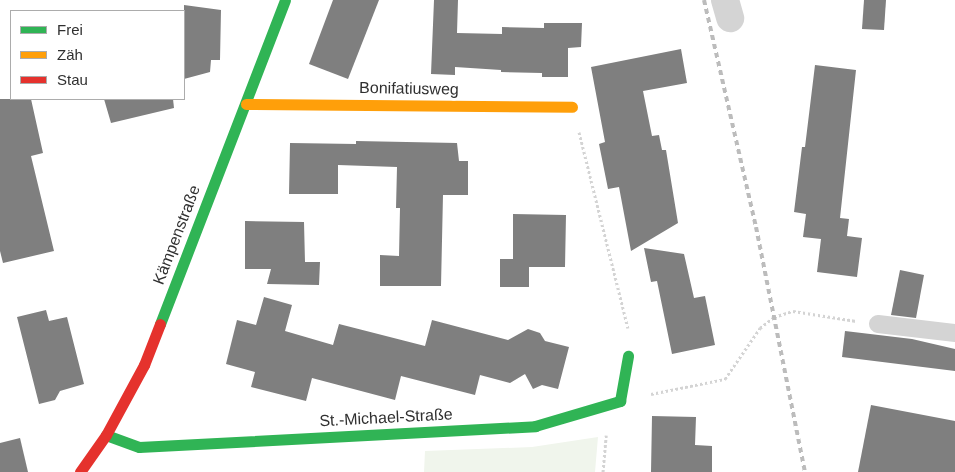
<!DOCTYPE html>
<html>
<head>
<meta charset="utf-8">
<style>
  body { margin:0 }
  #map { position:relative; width:955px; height:472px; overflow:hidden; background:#fff; font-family:Helvetica,sans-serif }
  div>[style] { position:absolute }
  .green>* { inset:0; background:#f0f5ec }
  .building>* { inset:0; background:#7f7f7f }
  .path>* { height:3px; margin-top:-1.5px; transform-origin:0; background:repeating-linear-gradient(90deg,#d4d4d4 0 2.5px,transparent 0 5px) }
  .lane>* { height:18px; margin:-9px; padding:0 9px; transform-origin:9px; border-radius:9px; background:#d4d4d4 }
  .street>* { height:28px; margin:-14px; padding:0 14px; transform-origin:14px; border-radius:14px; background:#d4d4d4 }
  .fast>* { height:11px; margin:-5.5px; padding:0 5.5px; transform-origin:5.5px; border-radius:5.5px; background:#30b455 }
  .slow>* { height:11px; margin:-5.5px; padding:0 5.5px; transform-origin:5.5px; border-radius:5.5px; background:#ff9f0a }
  .jam>* { height:11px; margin:-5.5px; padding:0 5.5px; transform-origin:5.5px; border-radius:5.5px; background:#e5322d }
  .rail>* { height:4px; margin-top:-2px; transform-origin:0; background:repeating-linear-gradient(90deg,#bcbcbc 0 5px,transparent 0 9px) }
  span { translate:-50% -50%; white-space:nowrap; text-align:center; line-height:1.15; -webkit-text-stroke:5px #fff; paint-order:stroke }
  .street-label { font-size:16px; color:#303030 }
  .legend { position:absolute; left:10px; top:10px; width:175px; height:90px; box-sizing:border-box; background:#fff; border:1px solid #acacac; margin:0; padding:6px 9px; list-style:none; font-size:15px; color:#303030 }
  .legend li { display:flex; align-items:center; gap:10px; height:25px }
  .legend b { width:25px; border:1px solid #acacac }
</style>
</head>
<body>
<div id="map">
  <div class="green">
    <div style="clip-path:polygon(598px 437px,595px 472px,424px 472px,425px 451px,532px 447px)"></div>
  </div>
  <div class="building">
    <div style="clip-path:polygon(333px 0,379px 0,348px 79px,309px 64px)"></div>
    <div style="clip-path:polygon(434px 0,458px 0,457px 33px,502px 34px,502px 27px,544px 28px,544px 23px,582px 23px,581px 47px,568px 48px,568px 77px,542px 77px,542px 73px,501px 72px,501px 70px,455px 67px,455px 75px,431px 74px)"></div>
    <div style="clip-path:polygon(864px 0,886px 0,884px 30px,862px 29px)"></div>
    <div style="clip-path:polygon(184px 5px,221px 10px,220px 60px,211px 60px,210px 72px,184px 79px)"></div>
    <div style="clip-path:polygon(681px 49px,687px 83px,643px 91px,652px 136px,659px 135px,662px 150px,666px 150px,678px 223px,631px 251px,619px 187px,608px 189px,599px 144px,605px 142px,591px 67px)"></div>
    <div style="clip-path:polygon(815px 65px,856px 70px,840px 218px,849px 219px,847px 236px,862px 238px,857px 277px,817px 272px,821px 239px,803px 237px,806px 214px,794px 212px,802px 147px,805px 147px)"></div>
    <div style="clip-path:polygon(0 99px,31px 99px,43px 153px,31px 156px,54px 251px,3px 263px,0 251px)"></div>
    <div style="clip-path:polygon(104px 99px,173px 99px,174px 108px,111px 123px)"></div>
    <div style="clip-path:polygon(356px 141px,457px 143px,459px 161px,468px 161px,468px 195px,443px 195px,441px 286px,380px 286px,380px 255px,399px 256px,400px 208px,396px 208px,397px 167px,338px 165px,338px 194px,289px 194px,290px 143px,356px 144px)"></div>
    <div style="clip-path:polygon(513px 214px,566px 215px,565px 267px,529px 267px,529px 287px,500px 287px,500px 259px,513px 259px)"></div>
    <div style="clip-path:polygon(245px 221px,304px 222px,305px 262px,320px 262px,319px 285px,267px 284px,271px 269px,245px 269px)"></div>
    <div style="clip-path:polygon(644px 248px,684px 254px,694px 298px,705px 296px,715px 345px,672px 354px,657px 281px,651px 282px)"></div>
    <div style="clip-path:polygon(900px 270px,924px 275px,916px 318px,891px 315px)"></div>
    <div style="clip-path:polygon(264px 297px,292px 305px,285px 331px,333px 345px,339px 324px,425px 346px,432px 320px,508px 340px,528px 329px,540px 333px,545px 341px,569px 347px,558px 389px,542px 385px,533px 389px,525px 374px,510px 383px,480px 375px,475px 395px,401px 376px,395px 400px,312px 378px,306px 401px,251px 387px,255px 372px,226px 364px,237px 320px,256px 325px)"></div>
    <div style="clip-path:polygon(46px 310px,49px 321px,67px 317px,84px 384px,60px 391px,55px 400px,39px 404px,17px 317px)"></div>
    <div style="clip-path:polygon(845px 331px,912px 339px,955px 349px,955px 371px,842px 357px)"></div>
    <div style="clip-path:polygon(871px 405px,955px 421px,955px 472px,858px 472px)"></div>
    <div style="clip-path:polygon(652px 416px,696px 417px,695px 445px,712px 446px,712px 472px,651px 472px)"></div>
    <div style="clip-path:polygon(20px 438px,28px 472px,0 472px,0 443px)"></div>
  </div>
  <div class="path">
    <div style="left:579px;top:132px;width:202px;rotate:76deg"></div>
    <div style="left:651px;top:394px;width:76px;rotate:-11.5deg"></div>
    <div style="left:725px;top:379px;width:62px;rotate:-55.5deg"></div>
    <div style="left:760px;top:328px;width:18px;rotate:-38deg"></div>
    <div style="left:774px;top:317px;width:20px;rotate:-18deg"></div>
    <div style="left:793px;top:311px;width:64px;rotate:9deg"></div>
    <div style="left:603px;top:472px;width:37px;rotate:-85deg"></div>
  </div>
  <div class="lane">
    <div style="left:878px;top:324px;width:78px;rotate:6.7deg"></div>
  </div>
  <div class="street">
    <div style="left:725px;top:0;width:19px;rotate:74deg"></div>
  </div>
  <div class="fast">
    <div style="left:160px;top:324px;width:347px;rotate:-68.9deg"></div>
    <div style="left:106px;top:435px;width:35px;rotate:20deg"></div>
    <div style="left:139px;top:447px;width:397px;rotate:-3deg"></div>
    <div style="left:535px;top:426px;width:89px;rotate:-16.4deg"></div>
    <div style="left:620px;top:401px;width:46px;rotate:-79.9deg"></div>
  </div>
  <div class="slow">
    <div style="left:246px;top:104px;width:326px;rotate:0.5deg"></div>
  </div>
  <div class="jam">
    <div style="left:80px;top:472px;width:45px;rotate:-54.9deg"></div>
    <div style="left:106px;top:435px;width:80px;rotate:-61.5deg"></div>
    <div style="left:144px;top:365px;width:44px;rotate:-68.7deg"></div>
  </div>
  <div class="rail">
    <div style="left:704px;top:0;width:233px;rotate:77.1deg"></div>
    <div style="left:756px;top:227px;width:250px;rotate:78.7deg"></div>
  </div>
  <div class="street-label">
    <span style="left:409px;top:89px;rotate:1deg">Bonifatiusweg</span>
    <span style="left:177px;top:235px;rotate:-69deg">Kämpenstraße</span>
    <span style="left:386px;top:418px;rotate:-3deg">St.-Michael-Straße</span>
  </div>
  <ul class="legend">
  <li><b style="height:6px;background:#30b455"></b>Frei</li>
  <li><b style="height:6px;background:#ff9f0a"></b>Zäh</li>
  <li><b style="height:6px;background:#e5322d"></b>Stau</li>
  </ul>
</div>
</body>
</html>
